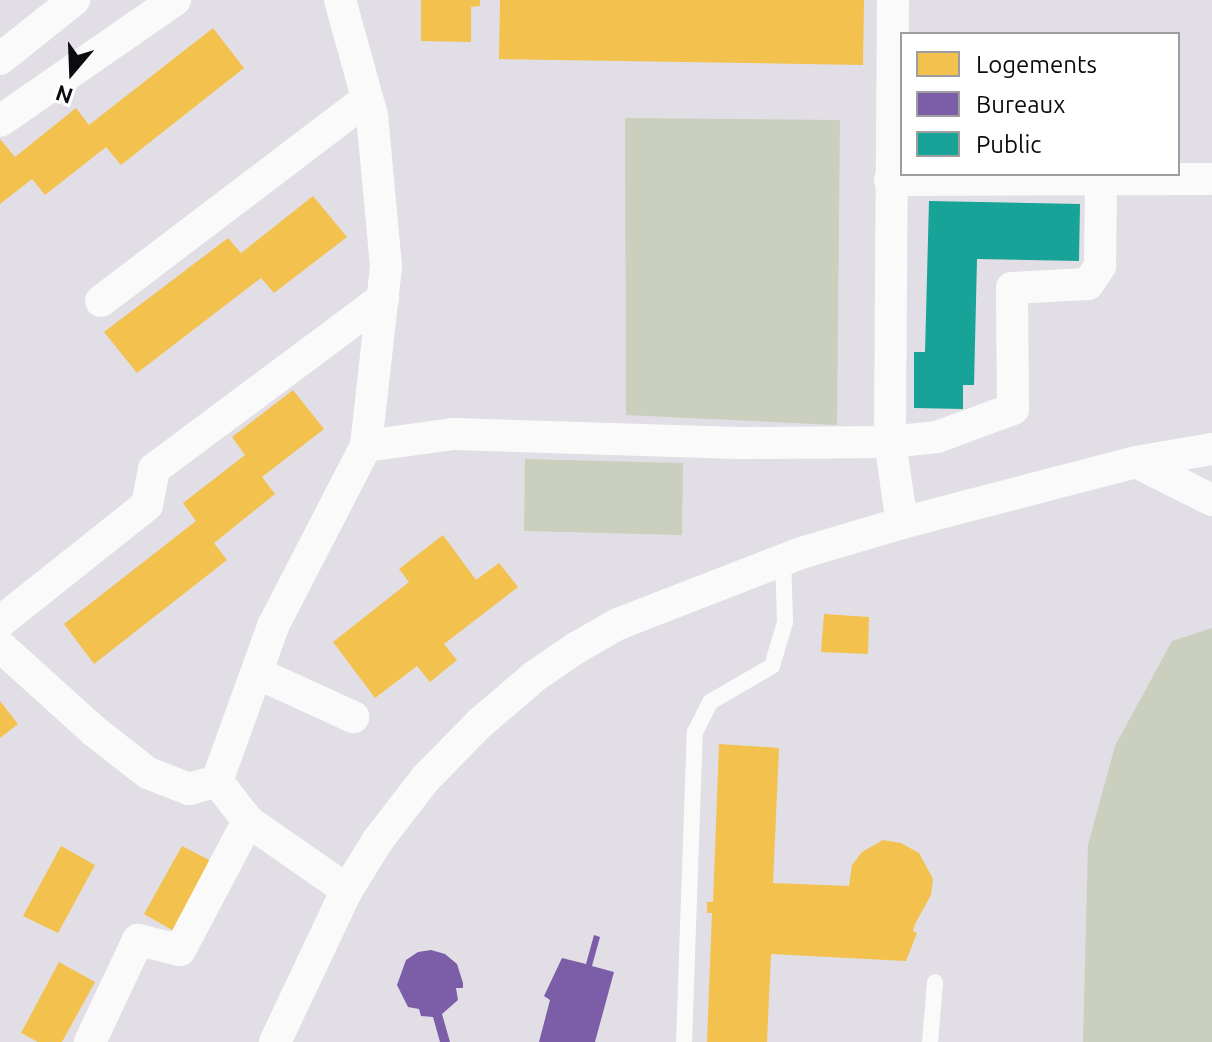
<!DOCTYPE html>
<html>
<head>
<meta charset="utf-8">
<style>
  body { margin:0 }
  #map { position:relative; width:1212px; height:1042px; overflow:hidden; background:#e2dee5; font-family:Ubuntu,sans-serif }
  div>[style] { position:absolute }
  .green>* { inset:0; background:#cbcfbe }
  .homes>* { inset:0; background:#f2c14e }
  .offices>* { inset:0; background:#7b5ea7 }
  .public>* { inset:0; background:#17a398 }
  .service>* { height:16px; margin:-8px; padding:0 8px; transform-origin:8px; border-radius:8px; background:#fbfafb }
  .minor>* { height:32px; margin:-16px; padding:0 16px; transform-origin:16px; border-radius:16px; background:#fbfafb }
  span { translate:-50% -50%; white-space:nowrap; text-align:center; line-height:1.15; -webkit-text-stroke:8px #fff; paint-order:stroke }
  .legend { position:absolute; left:900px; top:32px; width:280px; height:144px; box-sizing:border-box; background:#fff; border:2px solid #9e9d9f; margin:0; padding:10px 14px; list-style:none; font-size:24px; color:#0d0b0f }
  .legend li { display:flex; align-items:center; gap:16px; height:40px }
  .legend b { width:40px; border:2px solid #9e9d9f }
  .north { position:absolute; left:32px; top:32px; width:80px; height:80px; -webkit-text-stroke:6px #fff; paint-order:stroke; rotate:199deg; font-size:22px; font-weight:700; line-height:32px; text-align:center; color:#0d0b0f }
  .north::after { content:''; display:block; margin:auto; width:28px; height:36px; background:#0d0b0f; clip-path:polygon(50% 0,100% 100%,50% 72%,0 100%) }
</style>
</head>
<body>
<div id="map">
  <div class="green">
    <div style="clip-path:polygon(625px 118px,840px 120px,837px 425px,626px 415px)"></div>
    <div style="clip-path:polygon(525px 459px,683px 463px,682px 535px,524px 531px)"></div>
    <div style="clip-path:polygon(1212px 628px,1212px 1042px,1083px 1042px,1088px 845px,1115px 746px,1172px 641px)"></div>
  </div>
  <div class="homes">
    <div style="clip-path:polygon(421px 0,480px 0,480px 6px,471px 7px,471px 42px,421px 41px)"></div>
    <div style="clip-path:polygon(500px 0,864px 0,863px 65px,499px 59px)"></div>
    <div style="clip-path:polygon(213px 28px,244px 68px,121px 165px,106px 147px,45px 195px,32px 179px,0 204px,0 139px,15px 157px,76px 108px,89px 125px)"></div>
    <div style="clip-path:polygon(313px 196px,347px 237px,274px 293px,261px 278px,137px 373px,104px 332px,228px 238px,241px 253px)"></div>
    <div style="clip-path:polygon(293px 390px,324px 429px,262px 477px,275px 494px,214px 543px,227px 560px,94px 664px,64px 624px,196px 521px,183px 503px,245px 455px,232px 437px)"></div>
    <div style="clip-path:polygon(443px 535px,476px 580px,499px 563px,518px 587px,444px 644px,457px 660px,430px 682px,417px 666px,375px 698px,333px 642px,409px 582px,399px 569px)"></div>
    <div style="clip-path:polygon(824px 614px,869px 617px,868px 654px,821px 652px)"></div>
    <div style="clip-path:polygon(0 701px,18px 724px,0 738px)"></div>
    <div style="clip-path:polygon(719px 744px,779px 748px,773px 883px,849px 886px,852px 865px,862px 852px,883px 840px,901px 843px,919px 853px,933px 879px,931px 895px,915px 924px,913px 931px,917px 933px,906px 961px,771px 954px,767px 1042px,707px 1042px,712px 913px,707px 913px,707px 902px,713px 902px)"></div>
    <div style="clip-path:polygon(61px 846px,95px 865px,58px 933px,23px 916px)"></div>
    <div style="clip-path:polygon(182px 846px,217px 864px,179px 934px,144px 914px)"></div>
    <div style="clip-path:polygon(59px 962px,95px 982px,62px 1042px,38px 1042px,21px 1033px)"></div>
  </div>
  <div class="offices">
    <div style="clip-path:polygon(594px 935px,600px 937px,592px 966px,614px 972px,595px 1042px,539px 1042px,550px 1000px,544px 996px,562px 958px,586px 964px)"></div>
    <div style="clip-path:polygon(431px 950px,445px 954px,457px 964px,463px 983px,463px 988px,456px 988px,458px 1000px,442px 1014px,450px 1042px,440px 1042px,433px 1017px,421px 1016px,419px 1009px,408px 1007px,397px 985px,406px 960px,418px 952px)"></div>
  </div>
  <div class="public">
    <div style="clip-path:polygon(929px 201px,1080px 204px,1079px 261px,977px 259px,974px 385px,963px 385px,963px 409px,914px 408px,914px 352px,925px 352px)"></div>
  </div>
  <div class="service">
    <div style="left:684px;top:1042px;width:310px;rotate:-88deg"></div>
    <div style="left:695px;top:732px;width:34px;rotate:-63deg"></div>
    <div style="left:710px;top:702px;width:72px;rotate:-30.1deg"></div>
    <div style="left:772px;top:666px;width:46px;rotate:-73.5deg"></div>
    <div style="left:785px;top:622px;width:63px;rotate:-91.8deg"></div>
    <div style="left:930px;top:1042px;width:60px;rotate:-85.2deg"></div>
  </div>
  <div class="minor">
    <div style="left:340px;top:0;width:119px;rotate:74.5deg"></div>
    <div style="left:372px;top:115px;width:153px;rotate:84.7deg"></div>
    <div style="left:386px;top:267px;width:180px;rotate:96.4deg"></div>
    <div style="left:893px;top:0;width:442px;rotate:90.4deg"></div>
    <div style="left:890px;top:442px;width:82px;rotate:81.6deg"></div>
    <div style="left:0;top:59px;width:95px;rotate:-38.6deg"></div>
    <div style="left:0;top:121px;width:213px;rotate:-34.7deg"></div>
    <div style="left:890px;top:180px;width:320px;rotate:-0.2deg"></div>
    <div style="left:101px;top:301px;width:334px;rotate:-37.2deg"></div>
    <div style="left:1136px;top:462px;width:85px;rotate:26.6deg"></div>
    <div style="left:0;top:622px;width:188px;rotate:-38.5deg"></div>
    <div style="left:147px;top:505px;width:37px;rotate:-79deg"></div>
    <div style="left:154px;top:469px;width:286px;rotate:-36.7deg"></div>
    <div style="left:0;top:646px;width:127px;rotate:42.1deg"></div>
    <div style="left:94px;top:731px;width:68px;rotate:37.9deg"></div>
    <div style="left:148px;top:773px;width:44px;rotate:21.3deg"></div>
    <div style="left:189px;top:789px;width:29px;rotate:-16deg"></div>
    <div style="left:217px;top:781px;width:165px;rotate:-70.1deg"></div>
    <div style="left:273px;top:626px;width:203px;rotate:-62.7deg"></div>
    <div style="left:366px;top:446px;width:89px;rotate:-7.8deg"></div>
    <div style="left:454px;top:434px;width:292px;rotate:1.8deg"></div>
    <div style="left:746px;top:443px;width:144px;rotate:-0.4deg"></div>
    <div style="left:890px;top:442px;width:47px;rotate:-6.1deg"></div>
    <div style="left:937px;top:437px;width:81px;rotate:-20.2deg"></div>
    <div style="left:1013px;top:409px;width:121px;rotate:-90.5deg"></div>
    <div style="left:1012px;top:288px;width:76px;rotate:-3deg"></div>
    <div style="left:1088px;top:284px;width:22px;rotate:-56deg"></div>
    <div style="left:1100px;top:266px;width:86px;rotate:-89.3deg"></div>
    <div style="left:257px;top:673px;width:106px;rotate:24.6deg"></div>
    <div style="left:217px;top:781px;width:51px;rotate:52.2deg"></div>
    <div style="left:248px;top:821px;width:121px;rotate:34.9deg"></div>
    <div style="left:90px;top:1042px;width:113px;rotate:-64.8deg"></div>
    <div style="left:138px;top:940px;width:43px;rotate:13.4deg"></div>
    <div style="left:180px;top:950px;width:146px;rotate:-62.2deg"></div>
    <div style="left:275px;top:1042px;width:168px;rotate:-64.7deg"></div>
    <div style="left:347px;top:890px;width:59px;rotate:-58.2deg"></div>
    <div style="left:378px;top:840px;width:78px;rotate:-52.3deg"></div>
    <div style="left:426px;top:778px;width:77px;rotate:-45.5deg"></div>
    <div style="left:480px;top:723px;width:72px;rotate:-40.5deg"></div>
    <div style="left:535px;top:676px;width:50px;rotate:-34.3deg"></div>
    <div style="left:576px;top:648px;width:48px;rotate:-29.7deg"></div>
    <div style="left:618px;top:624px;width:196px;rotate:-21.2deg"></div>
    <div style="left:801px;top:553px;width:105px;rotate:-16.5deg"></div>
    <div style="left:902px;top:523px;width:242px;rotate:-14.6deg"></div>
    <div style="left:1136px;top:462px;width:77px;rotate:-9.7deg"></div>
  </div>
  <ul class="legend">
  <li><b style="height:22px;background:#f2c14e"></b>Logements</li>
  <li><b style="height:22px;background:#7b5ea7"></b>Bureaux</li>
  <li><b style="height:22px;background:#17a398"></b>Public</li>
  </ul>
  <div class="north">N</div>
</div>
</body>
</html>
